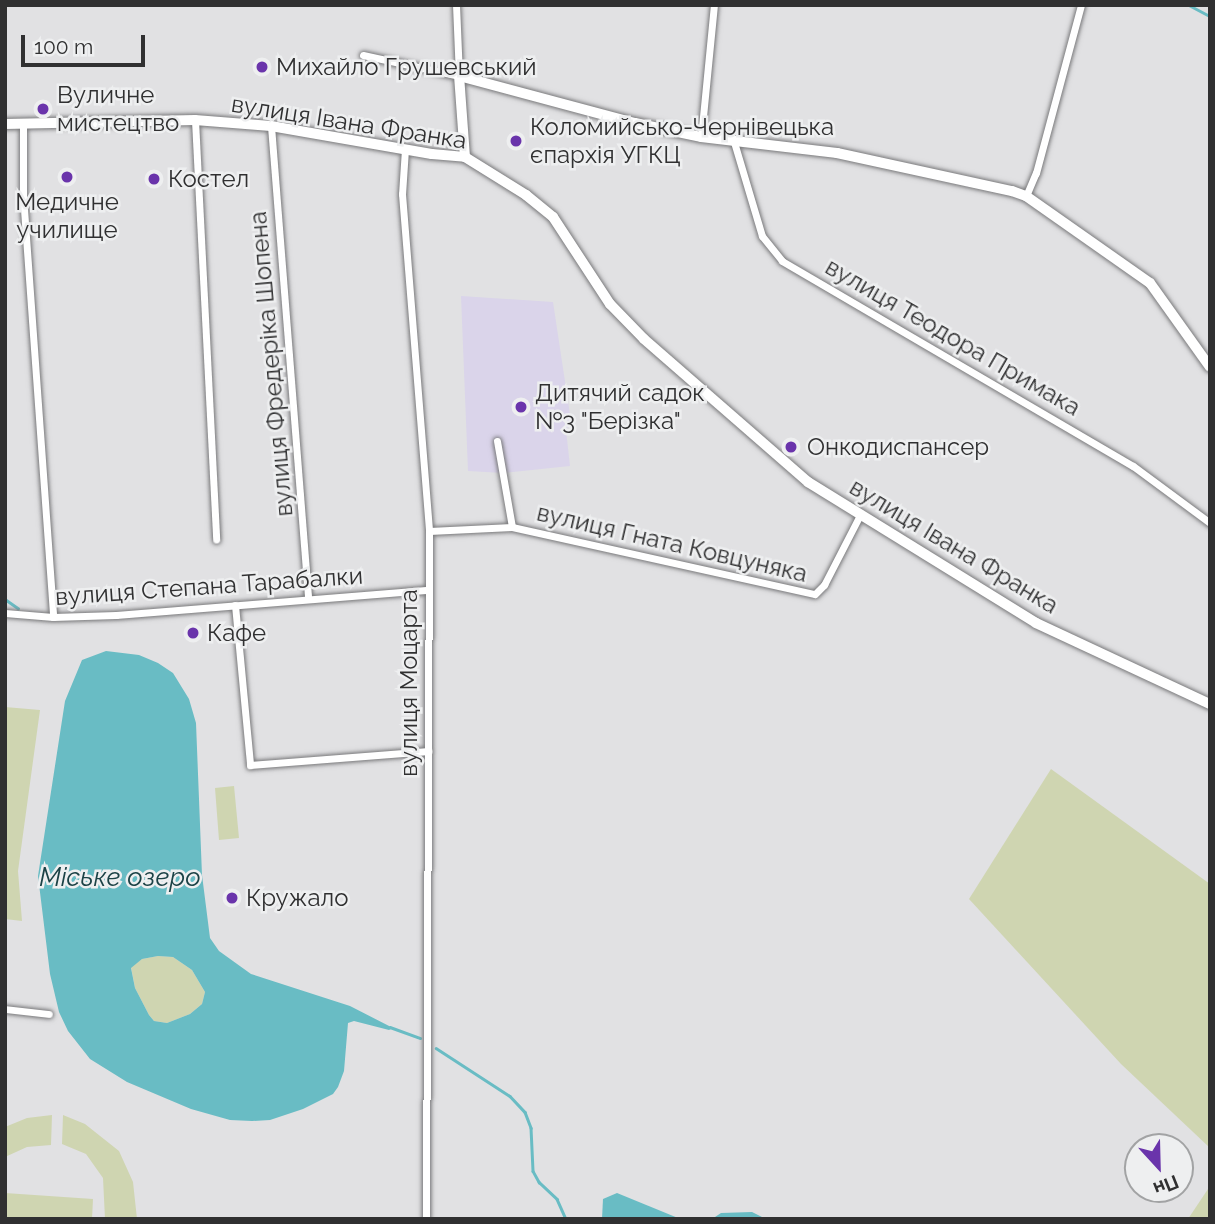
<!DOCTYPE html>
<html>
<head>
<meta charset="utf-8">
<style>
  body { margin:0 }
  #map { position:relative; width:1215px; height:1224px; overflow:hidden; background:#e1e1e3; font-family:Raleway,sans-serif }
  div>[style] { position:absolute }
  .education>* { inset:0; background:#dad4ea }
  .green>* { inset:0; background:#cfd5b1 }
  .water>* { inset:0; background:#69bcc4 }
  .stream>* { height:2.5px; margin:-1.25px; padding:0 1.25px; transform-origin:1.25px; border-radius:1.25px; background:#69bcc4 }
  .roads { filter:drop-shadow(0 0 2px #79797b) drop-shadow(0 0 2px #79797b) }
  .street>* { height:7px; margin:-3.5px; padding:0 3.5px; transform-origin:3.5px; border-radius:3.5px; background:#fff }
  .secondary>* { height:10px; margin:-5px; padding:0 5px; transform-origin:5px; border-radius:5px; background:#fff }
  .dots>* { width:19px; height:19px; translate:-50% -50%; box-sizing:border-box; border:4px solid #eeeff0; border-radius:50% }
  span { translate:-50% -50%; white-space:nowrap; text-align:center; line-height:1.15; -webkit-text-stroke:5px #eeeff0; paint-order:stroke }
  .poi-label { font-size:24px; color:#303031 }
  .left { translate:0 -50%; text-align:left }
  .street-label { font-size:24px; color:#303031 }
  .water-label { font-size:26px; color:#1b4246; font-style:italic }
  .frame { position:absolute; inset:0; border:7px solid #303031; pointer-events:none }
  .north { position:absolute; left:1124px; top:1133px; width:70px; height:70px; box-sizing:border-box; background:#eeeff0; border:2px solid #a2a3a4; border-radius:50%; rotate:158deg; font-size:19px; font-weight:700; line-height:28px; text-align:center; color:#303031 }
  .north::after { content:''; display:block; margin:auto; width:24px; height:32px; background:#6a34ab; clip-path:polygon(50% 0,100% 100%,50% 72%,0 100%) }
  .scale { position:absolute; left:21px; top:35px; width:124px; height:32px; box-sizing:border-box; border:4px solid #303031; border-top:0; padding-left:9px; font-size:21px; line-height:24px; white-space:nowrap; color:#303031; -webkit-text-stroke:5px #eeeff0; paint-order:stroke }
</style>
</head>
<body>
<div id="map">
  <div class="education">
    <div style="clip-path:polygon(461px 296px,553px 302px,571px 421px,566px 430px,570px 466px,503px 473px,468px 471px)"></div>
  </div>
  <div class="green">
    <div style="clip-path:polygon(5px 707px,40px 710px,18px 871px,22px 921px,5px 919px)"></div>
    <div style="clip-path:polygon(1051px 769px,1210px 884px,1210px 1148px,1121px 1064px,969px 899px)"></div>
    <div style="clip-path:polygon(234px 786px,239px 838px,219px 840px,215px 788px)"></div>
    <div style="clip-path:polygon(158px 956px,173px 957px,192px 970px,205px 992px,202px 1004px,190px 1014px,167px 1023px,154px 1021px,149px 1015px,135px 988px,131px 967px,142px 959px)"></div>
    <div style="clip-path:polygon(52px 1115px,51px 1145px,27px 1147px,5px 1157px,5px 1127px,27px 1118px)"></div>
    <div style="clip-path:polygon(63px 1115px,85px 1124px,119px 1151px,133px 1182px,137px 1219px,105px 1219px,103px 1178px,86px 1154px,62px 1144px)"></div>
    <div style="clip-path:polygon(1210px 1186px,1210px 1219px,1188px 1219px)"></div>
    <div style="clip-path:polygon(5px 1193px,93px 1199px,92px 1219px,5px 1219px)"></div>
  </div>
  <div class="water">
    <div style="clip-path:polygon(evenodd,106px 651px,139px 655px,158px 663px,173px 673px,189px 699px,196px 723px,202px 875px,210px 938px,219px 951px,251px 974px,350px 1006px,393px 1028px,389px 1030px,354px 1021px,348px 1023px,344px 1071px,338px 1087px,333px 1094px,303px 1109px,270px 1120px,252px 1121px,230px 1120px,191px 1109px,127px 1082px,90px 1059px,68px 1031px,59px 1012px,50px 974px,38px 876px,65px 701px,82px 660px,106px 651px,158px 956px,173px 957px,192px 970px,205px 992px,202px 1004px,190px 1014px,167px 1023px,154px 1021px,149px 1015px,135px 988px,131px 968px,142px 959px,158px 956px)"></div>
    <div style="clip-path:polygon(617px 1193px,678px 1218px,679px 1219px,602px 1219px,603px 1199px)"></div>
    <div style="clip-path:polygon(752px 1212px,766px 1219px,712px 1219px,721px 1213px)"></div>
  </div>
  <div class="stream">
    <div style="left:1189px;top:5px;width:24px;rotate:28deg"></div>
    <div style="left:5px;top:599px;width:16px;rotate:35deg"></div>
    <div style="left:390px;top:1027px;width:32px;rotate:20deg"></div>
    <div style="left:436px;top:1048px;width:88px;rotate:33deg"></div>
    <div style="left:510px;top:1096px;width:22px;rotate:47deg"></div>
    <div style="left:525px;top:1112px;width:17px;rotate:69deg"></div>
    <div style="left:531px;top:1128px;width:43px;rotate:87.3deg"></div>
    <div style="left:533px;top:1171px;width:13px;rotate:61deg"></div>
    <div style="left:539px;top:1182px;width:25px;rotate:43deg"></div>
    <div style="left:557px;top:1199px;width:22px;rotate:66deg"></div>
  </div>
  <div class="roads">
    <div class="street">
      <div style="left:363px;top:55px;width:98px;rotate:12.3deg"></div>
      <div style="left:459px;top:76px;width:71px;rotate:-92.4deg"></div>
      <div style="left:195px;top:120px;width:420px;rotate:87.1deg"></div>
      <div style="left:23px;top:125px;width:70px;rotate:90deg"></div>
      <div style="left:23px;top:195px;width:423px;rotate:85.9deg"></div>
      <div style="left:271px;top:126px;width:474px;rotate:85.5deg"></div>
      <div style="left:701px;top:137px;width:133px;rotate:-84.4deg"></div>
      <div style="left:734px;top:142px;width:98px;rotate:73.4deg"></div>
      <div style="left:762px;top:236px;width:32px;rotate:51deg"></div>
      <div style="left:782px;top:261px;width:406px;rotate:30.3deg"></div>
      <div style="left:1133px;top:466px;width:96px;rotate:36.5deg"></div>
      <div style="left:405px;top:149px;width:45px;rotate:93.8deg"></div>
      <div style="left:402px;top:194px;width:338px;rotate:85.4deg"></div>
      <div style="left:429px;top:531px;width:688px;rotate:90.25deg"></div>
      <div style="left:1026px;top:196px;width:25px;rotate:-67deg"></div>
      <div style="left:1036px;top:173px;width:174px;rotate:-75deg"></div>
      <div style="left:497px;top:441px;width:87px;rotate:80.1deg"></div>
      <div style="left:429px;top:531px;width:83px;rotate:-2.8deg"></div>
      <div style="left:512px;top:527px;width:310px;rotate:12.5deg"></div>
      <div style="left:815px;top:594px;width:13px;rotate:-45deg"></div>
      <div style="left:824px;top:585px;width:79px;rotate:-62.8deg"></div>
      <div style="left:235px;top:605px;width:161px;rotate:84.6deg"></div>
      <div style="left:250px;top:765px;width:179px;rotate:-4.5deg"></div>
      <div style="left:5px;top:613px;width:48px;rotate:4.8deg"></div>
      <div style="left:53px;top:617px;width:63px;rotate:-1.8deg"></div>
      <div style="left:116px;top:615px;width:314px;rotate:-4.6deg"></div>
      <div style="left:5px;top:1009px;width:44px;rotate:6.5deg"></div>
    </div>
    <div class="secondary">
      <div style="left:5px;top:124px;width:190px;rotate:-1.2deg"></div>
      <div style="left:195px;top:120px;width:76px;rotate:4.5deg"></div>
      <div style="left:271px;top:126px;width:163px;rotate:9.9deg"></div>
      <div style="left:432px;top:154px;width:33px;rotate:5deg"></div>
      <div style="left:465px;top:157px;width:72px;rotate:31.9deg"></div>
      <div style="left:526px;top:195px;width:35px;rotate:39deg"></div>
      <div style="left:553px;top:217px;width:104px;rotate:56.8deg"></div>
      <div style="left:610px;top:304px;width:49px;rotate:45.8deg"></div>
      <div style="left:644px;top:339px;width:218px;rotate:41.1deg"></div>
      <div style="left:808px;top:482px;width:268px;rotate:31.7deg"></div>
      <div style="left:1036px;top:623px;width:192px;rotate:25deg"></div>
      <div style="left:465px;top:157px;width:81px;rotate:-94.2deg"></div>
      <div style="left:459px;top:76px;width:182px;rotate:15deg"></div>
      <div style="left:635px;top:123px;width:67px;rotate:12deg"></div>
      <div style="left:701px;top:137px;width:137px;rotate:6.7deg"></div>
      <div style="left:837px;top:153px;width:179px;rotate:12.3deg"></div>
      <div style="left:1012px;top:191px;width:15px;rotate:20deg"></div>
      <div style="left:1026px;top:196px;width:151px;rotate:35.1deg"></div>
      <div style="left:1150px;top:283px;width:103px;rotate:54.5deg"></div>
    </div>
  </div>
  <div class="dots">
    <div style="left:262px;top:67px;background:#6a34ab"></div>
    <div style="left:43px;top:109px;background:#6a34ab"></div>
    <div style="left:516px;top:141px;background:#6a34ab"></div>
    <div style="left:67px;top:177px;background:#6a34ab"></div>
    <div style="left:154px;top:179px;background:#6a34ab"></div>
    <div style="left:521px;top:407px;background:#6a34ab"></div>
    <div style="left:791px;top:447px;background:#6a34ab"></div>
    <div style="left:193px;top:633px;background:#6a34ab"></div>
    <div style="left:232px;top:898px;background:#6a34ab"></div>
  </div>
  <div class="poi-label">
    <span class="left" style="left:276px;top:67px">Михайло Грушевський</span>
    <span class="left" style="left:57px;top:109px">Вуличне<br>мистецтво</span>
    <span class="left" style="left:530px;top:141px">Коломийсько-Чернівецька<br>єпархія УГКЦ</span>
    <span class="left" style="left:168px;top:179px">Костел</span>
    <span style="left:67px;top:216px">Медичне<br>училище</span>
    <span class="left" style="left:535px;top:407px">Дитячий садок<br>№3 "Берізка"</span>
    <span class="left" style="left:807px;top:447px">Онкодиспансер</span>
    <span class="left" style="left:207px;top:633px">Кафе</span>
    <span class="left" style="left:246px;top:898px">Кружало</span>
  </div>
  <div class="street-label">
    <span style="left:349px;top:122px;rotate:9deg">вулиця Івана Франка</span>
    <span style="left:953px;top:337px;rotate:30deg">вулиця Теодора Примака</span>
    <span style="left:271px;top:364px;rotate:-95deg">вулиця Фредеріка Шопена</span>
    <span style="left:672px;top:543px;rotate:13deg">вулиця Гната Ковцуняка</span>
    <span style="left:954px;top:546px;rotate:31deg">вулиця Івана Франка</span>
    <span style="left:209px;top:586px;rotate:-4deg">вулиця Степана Тарабалки</span>
    <span style="left:409px;top:683px;rotate:-90deg">вулиця Моцарта</span>
  </div>
  <div class="water-label">
    <span style="left:120px;top:878px">Міське озеро</span>
  </div>
  <div class="frame"></div>
  <div class="north">Пн</div>
  <div class="scale">100 m</div>
</div>
</body>
</html>
